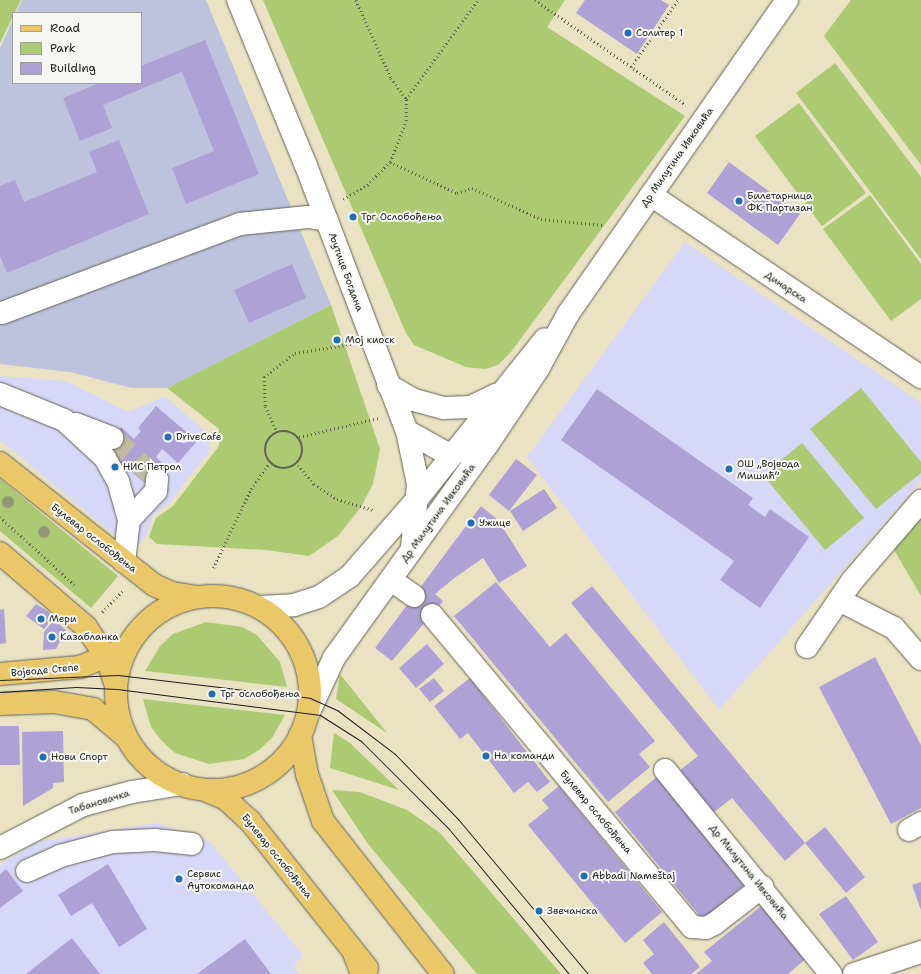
<!DOCTYPE html>
<html>
<head>
<meta charset="utf-8">
<style>
  body { margin:0 }
  #map { position:relative; width:921px; height:974px; overflow:hidden; background:#e9e3c3; font-family:"Shantell Sans",sans-serif }
  div>[style] { position:absolute }
  .built>* { inset:0; background:#d7d7f8 }
  .industrial>* { inset:0; background:#bfc2dd }
  .green>* { inset:0; background:#abca71 }
  .building>* { inset:0; background:#aea1d6 }
  .minor-tunnel>* { height:22px; margin-top:-11px; transform-origin:0; background:repeating-linear-gradient(90deg,#c0bba2 0 22px,transparent 0 33px) }
  .path>* { height:2.5px; margin-top:-1.25px; transform-origin:0; background:repeating-linear-gradient(90deg,#646256 0 1px,transparent 0 4px) }
  .path>.ring { margin:-1.25px; padding:0; box-sizing:content-box; background:none; border:2.5px solid #646256; border-radius:50% }
  .roads { filter:drop-shadow(0 0 1px #646256) drop-shadow(0 0 1px #646256) }
  .minor>* { height:22px; margin:-11px; padding:0 11px; transform-origin:11px; border-radius:11px; background:#fff }
  .major>* { height:22px; margin:-11px; padding:0 11px; transform-origin:11px; border-radius:11px; background:#eac769 }
  .major>.ring { margin:-11px; padding:0; box-sizing:content-box; background:none; border:22px solid #eac769; border-radius:50% }
  .highway>* { height:22px; margin:-11px; padding:0 11px; transform-origin:11px; border-radius:11px; background:#eac769 }
  .tram>* { height:1px; margin:-0.5px; padding:0 0.5px; transform-origin:0.5px; border-radius:0.5px; background:#1c1c1c }
  .trees>* { width:12px; height:12px; margin:-6px; border-radius:50%; background:#949778 }
  .dots>* { width:11px; height:11px; translate:-50% -50%; box-sizing:border-box; border:2px solid #f6f6f2; border-radius:50% }
  span { translate:-50% -50%; white-space:nowrap; text-align:center; line-height:1.15; -webkit-text-stroke:4px #f6f6f2; paint-order:stroke }
  .poi-label { font-size:10px; color:#1c1c1c }
  .left { translate:0 -50%; text-align:left }
  .street-label { font-size:10px; color:#1c1c1c }
  .legend { position:absolute; left:12px; top:12px; width:130px; height:72px; box-sizing:border-box; background:#f6f6f2; border:1px solid #9f9f9c; margin:0; padding:5px 7px; list-style:none; font-size:12px; color:#1c1c1c }
  .legend li { display:flex; align-items:center; gap:8px; height:20px }
  .legend b { width:20px; border:1px solid #9f9f9c }
</style>
</head>
<body>
<div id="map">
  <div class="built">
    <div style="clip-path:polygon(685px 242px,921px 403px,921px 481px,719px 710px,527px 457px)"></div>
    <div style="clip-path:polygon(0 376px,66px 381px,128px 412px,160px 398px,167px 398px,211px 436px,208px 453px,170px 502px,153px 516px,146px 536px,134px 551px,0 440px)"></div>
    <div style="clip-path:polygon(157px 823px,210px 842px,303px 955px,294px 966px,300px 974px,0 974px,0 865px,36px 842px)"></div>
  </div>
  <div class="industrial">
    <div style="clip-path:polygon(22px 0,206px 0,331px 305px,167px 388px,132px 388px,70px 372px,0 364px,0 48px,13px 19px,13px 83px,141px 83px,141px 13px,16px 13px)"></div>
  </div>
  <div class="green">
    <div style="clip-path:polygon(0 0,21px 0,0 43px)"></div>
    <div style="clip-path:polygon(263px 0,565px 0,547px 27px,685px 116px,511px 352px,498px 365px,485px 369px,466px 367px,414px 345px,406px 333px)"></div>
    <div style="clip-path:polygon(851px 0,921px 0,921px 165px,824px 36px)"></div>
    <div style="clip-path:polygon(835px 63px,921px 177px,921px 259px,796px 93px)"></div>
    <div style="clip-path:polygon(799px 103px,866px 193px,822px 226px,755px 136px)"></div>
    <div style="clip-path:polygon(870px 195px,921px 264px,921px 299px,891px 321px,823px 229px)"></div>
    <div style="clip-path:polygon(331px 305px,380px 449px,373px 484px,361px 507px,338px 536px,309px 556px,266px 550px,157px 544px,149px 537px,156px 518px,173px 506px,219px 446px,219px 429px,167px 388px)"></div>
    <div style="clip-path:polygon(861px 388px,921px 462px,921px 473px,876px 509px,810px 429px)"></div>
    <div style="clip-path:polygon(802px 443px,864px 518px,825px 550px,763px 475px)"></div>
    <div style="clip-path:polygon(0 479px,118px 576px,91px 608px,0 531px)"></div>
    <div style="clip-path:polygon(921px 517px,921px 596px,893px 548px)"></div>
    <div style="clip-path:polygon(206px 622px,242px 627px,257px 635px,280px 662px,287px 687px,145px 671px,160px 646px,173px 634px)"></div>
    <div style="clip-path:polygon(340px 674px,387px 733px,336px 699px)"></div>
    <div style="clip-path:polygon(143px 699px,285px 715px,272px 738px,259px 750px,244px 759px,209px 764px,175px 753px,162px 741px,151px 727px)"></div>
    <div style="clip-path:polygon(334px 733px,350px 743px,399px 790px,330px 768px)"></div>
    <div style="clip-path:polygon(332px 790px,360px 792px,407px 810px,440px 833px,561px 974px,477px 974px,368px 844px)"></div>
  </div>
  <div class="building">
    <div style="clip-path:polygon(585px 0,661px 0,669px 5px,637px 54px,576px 13px)"></div>
    <div style="clip-path:polygon(205px 40px,259px 174px,186px 204px,172px 168px,214px 151px,182px 72px,103px 105px,112px 128px,80px 141px,63px 98px,100px 83px,141px 83px,141px 66px)"></div>
    <div style="clip-path:polygon(119px 140px,149px 214px,7px 273px,0 256px,0 186px,15px 180px,24px 202px,97px 172px,89px 152px)"></div>
    <div style="clip-path:polygon(729px 162px,800px 214px,778px 245px,707px 193px)"></div>
    <div style="clip-path:polygon(292px 264px,306px 298px,249px 323px,234px 290px)"></div>
    <div style="clip-path:polygon(597px 389px,753px 498px,748px 505px,765px 517px,770px 509px,809px 537px,760px 608px,720px 580px,734px 561px,717px 549px,738px 519px,717px 549px,561px 440px)"></div>
    <div style="clip-path:polygon(156px 406px,197px 441px,178px 463px,162px 449px,156px 457px,167px 468px,150px 488px,104px 448px,121px 427px,134px 439px,141px 431px,138px 428px)"></div>
    <div style="clip-path:polygon(516px 459px,537px 475px,509px 511px,489px 495px)"></div>
    <div style="clip-path:polygon(544px 489px,557px 508px,523px 531px,510px 511px)"></div>
    <div style="clip-path:polygon(481px 506px,498px 520px,527px 566px,499px 583px,483px 558px,453px 579px,435px 594px,443px 601px,392px 661px,375px 648px)"></div>
    <div style="clip-path:polygon(496px 582px,550px 647px,566px 633px,655px 741px,639px 754px,650px 767px,608px 802px,454px 616px)"></div>
    <div style="clip-path:polygon(592px 586px,805px 843px,785px 861px,732px 798px,713px 813px,680px 770px,698px 756px,571px 603px)"></div>
    <div style="clip-path:polygon(36px 604px,55px 616px,44px 629px,26px 616px)"></div>
    <div style="clip-path:polygon(4px 609px,6px 643px,0 644px,0 610px)"></div>
    <div style="clip-path:polygon(54px 620px,66px 630px,56px 649px,43px 650px,44px 632px)"></div>
    <div style="clip-path:polygon(427px 644px,444px 664px,416px 688px,399px 668px)"></div>
    <div style="clip-path:polygon(875px 657px,921px 745px,921px 808px,891px 824px,819px 687px)"></div>
    <div style="clip-path:polygon(434px 678px,444px 691px,430px 702px,419px 689px)"></div>
    <div style="clip-path:polygon(470px 678px,550px 782px,537px 792px,528px 782px,514px 793px,468px 733px,460px 739px,434px 706px)"></div>
    <div style="clip-path:polygon(0 726px,19px 726px,20px 765px,0 765px)"></div>
    <div style="clip-path:polygon(63px 731px,64px 782px,53px 783px,53px 788px,23px 806px,22px 732px)"></div>
    <div style="clip-path:polygon(659px 775px,747px 883px,703px 920px,615px 812px)"></div>
    <div style="clip-path:polygon(559px 786px,662px 912px,625px 943px,528px 825px,549px 808px,542px 800px)"></div>
    <div style="clip-path:polygon(825px 827px,865px 877px,846px 893px,805px 843px)"></div>
    <div style="clip-path:polygon(108px 864px,147px 929px,119px 947px,92px 903px,71px 916px,58px 895px)"></div>
    <div style="clip-path:polygon(6px 869px,23px 891px,0 908px,0 874px)"></div>
    <div style="clip-path:polygon(921px 882px,921px 910px,912px 885px)"></div>
    <div style="clip-path:polygon(846px 896px,878px 942px,853px 960px,819px 914px)"></div>
    <div style="clip-path:polygon(765px 903px,808px 957px,788px 974px,696px 974px,712px 961px,704px 952px)"></div>
    <div style="clip-path:polygon(664px 922px,700px 967px,691px 974px,652px 974px,643px 963px,654px 954px,643px 940px)"></div>
    <div style="clip-path:polygon(72px 938px,100px 974px,26px 974px)"></div>
    <div style="clip-path:polygon(245px 939px,271px 974px,197px 974px)"></div>
  </div>
  <div class="minor-tunnel">
    <div style="left:112px;top:438px;width:61px;rotate:42.3deg"></div>
  </div>
  <div class="path">
    <div style="left:356px;top:0;width:85px;rotate:65.8deg"></div>
    <div style="left:391px;top:78px;width:26px;rotate:54deg"></div>
    <div style="left:535px;top:0;width:184px;rotate:34.8deg"></div>
    <div style="left:631px;top:67px;width:82px;rotate:-55deg"></div>
    <div style="left:390px;top:162px;width:74px;rotate:24.8deg"></div>
    <div style="left:457px;top:193px;width:16px;rotate:-18deg"></div>
    <div style="left:472px;top:188px;width:76px;rotate:24.2deg"></div>
    <div style="left:541px;top:219px;width:62px;rotate:5.5deg"></div>
    <div style="left:343px;top:199px;width:28px;rotate:-30deg"></div>
    <div style="left:367px;top:185px;width:33px;rotate:-45deg"></div>
    <div style="left:390px;top:162px;width:44px;rotate:-68.7deg"></div>
    <div style="left:406px;top:121px;width:22px;rotate:-90deg"></div>
    <div style="left:406px;top:99px;width:122px;rotate:-54deg"></div>
    <div class="ring" style="left:265px;top:431px;width:35.5px;height:35.5px"></div>
    <div style="left:277px;top:433px;width:30px;rotate:-114deg"></div>
    <div style="left:265px;top:406px;width:29px;rotate:-92deg"></div>
    <div style="left:264px;top:377px;width:39px;rotate:-38deg"></div>
    <div style="left:295px;top:353px;width:57px;rotate:-9.1deg"></div>
    <div style="left:299px;top:437px;width:81px;rotate:-13.5deg"></div>
    <div style="left:298px;top:465px;width:25px;rotate:50deg"></div>
    <div style="left:314px;top:484px;width:27px;rotate:33deg"></div>
    <div style="left:337px;top:499px;width:39px;rotate:17deg"></div>
    <div style="left:0;top:517px;width:101px;rotate:42.2deg"></div>
    <div style="left:213px;top:568px;width:88px;rotate:-64.3deg"></div>
    <div style="left:251px;top:489px;width:32px;rotate:-55deg"></div>
    <div style="left:102px;top:612px;width:30px;rotate:-46deg"></div>
  </div>
  <div class="roads">
    <div class="minor">
      <div style="left:238px;top:0;width:176px;rotate:67.7deg"></div>
      <div style="left:305px;top:163px;width:287px;rotate:69.2deg"></div>
      <div style="left:407px;top:431px;width:54px;rotate:78.3deg"></div>
      <div style="left:418px;top:484px;width:63px;rotate:95.4deg"></div>
      <div style="left:651px;top:195px;width:326px;rotate:34deg"></div>
      <div style="left:2px;top:313px;width:254px;rotate:-20.5deg"></div>
      <div style="left:240px;top:224px;width:68px;rotate:-5.9deg"></div>
      <div style="left:308px;top:217px;width:19px;rotate:9deg"></div>
      <div style="left:388px;top:385px;width:30px;rotate:30deg"></div>
      <div style="left:414px;top:400px;width:30px;rotate:15deg"></div>
      <div style="left:443px;top:408px;width:28px;rotate:-2deg"></div>
      <div style="left:471px;top:407px;width:28px;rotate:-26deg"></div>
      <div style="left:0;top:394px;width:69px;rotate:22.1deg"></div>
      <div style="left:64px;top:420px;width:56px;rotate:42.8deg"></div>
      <div style="left:105px;top:458px;width:26px;rotate:61deg"></div>
      <div style="left:118px;top:481px;width:41px;rotate:74.2deg"></div>
      <div style="left:129px;top:520px;width:42px;rotate:96.8deg"></div>
      <div style="left:76px;top:424px;width:39px;rotate:21deg"></div>
      <div style="left:407px;top:431px;width:45px;rotate:29.4deg"></div>
      <div style="left:446px;top:453px;width:19px;rotate:-9deg"></div>
      <div style="left:129px;top:520px;width:40px;rotate:-47deg"></div>
      <div style="left:156px;top:491px;width:12px;rotate:-85deg"></div>
      <div style="left:391px;top:580px;width:28px;rotate:35deg"></div>
      <div style="left:839px;top:600px;width:62px;rotate:27deg"></div>
      <div style="left:894px;top:628px;width:41px;rotate:48.9deg"></div>
      <div style="left:260px;top:607px;width:34px;rotate:-3deg"></div>
      <div style="left:294px;top:605px;width:26px;rotate:-18deg"></div>
      <div style="left:319px;top:597px;width:37px;rotate:-34deg"></div>
      <div style="left:350px;top:576px;width:103px;rotate:-48.9deg"></div>
      <div style="left:418px;top:498px;width:203px;rotate:-51.4deg"></div>
      <div style="left:432px;top:615px;width:406px;rotate:50.2deg"></div>
      <div style="left:692px;top:927px;width:14px;rotate:4deg"></div>
      <div style="left:706px;top:928px;width:9px;rotate:-27deg"></div>
      <div style="left:714px;top:924px;width:61px;rotate:-37.6deg"></div>
      <div style="left:807px;top:647px;width:80px;rotate:-55.7deg"></div>
      <div style="left:852px;top:581px;width:106px;rotate:-49.2deg"></div>
      <div style="left:309px;top:712px;width:60px;rotate:-65.2deg"></div>
      <div style="left:334px;top:658px;width:262px;rotate:-54.3deg"></div>
      <div style="left:487px;top:445px;width:92px;rotate:-56.1deg"></div>
      <div style="left:538px;top:369px;width:63px;rotate:-61.4deg"></div>
      <div style="left:568px;top:314px;width:383px;rotate:-55.1deg"></div>
      <div style="left:665px;top:770px;width:263px;rotate:50.9deg"></div>
      <div style="left:909px;top:830px;width:14px;rotate:-30deg"></div>
      <div style="left:0;top:848px;width:93px;rotate:-27.4deg"></div>
      <div style="left:83px;top:805px;width:51px;rotate:-14.9deg"></div>
      <div style="left:132px;top:792px;width:51px;rotate:-9.1deg"></div>
      <div style="left:27px;top:871px;width:36px;rotate:-24deg"></div>
      <div style="left:60px;top:856px;width:55px;rotate:-14.8deg"></div>
      <div style="left:113px;top:842px;width:42px;rotate:-2.7deg"></div>
      <div style="left:155px;top:840px;width:37px;rotate:6deg"></div>
      <div style="left:854px;top:974px;width:71px;rotate:-18.2deg"></div>
    </div>
    <div class="major">
      <div style="left:0;top:463px;width:196px;rotate:38.4deg"></div>
      <div style="left:154px;top:585px;width:20px;rotate:24deg"></div>
      <div style="left:172px;top:593px;width:24px;rotate:9deg"></div>
      <div style="left:0;top:553px;width:113px;rotate:40.7deg"></div>
      <div style="left:86px;top:627px;width:37px;rotate:56deg"></div>
      <div style="left:107px;top:658px;width:29px;rotate:72deg"></div>
      <div class="ring" style="left:116px;top:596px;width:172px;height:172px"></div>
      <div style="left:0;top:674px;width:80px;rotate:-5deg"></div>
      <div style="left:80px;top:667px;width:42px;rotate:-22.3deg"></div>
      <div style="left:0;top:704px;width:54px;rotate:-2.1deg"></div>
      <div style="left:54px;top:702px;width:40px;rotate:10deg"></div>
      <div style="left:93px;top:709px;width:42px;rotate:40.2deg"></div>
      <div style="left:300px;top:735px;width:40px;rotate:80deg"></div>
      <div style="left:307px;top:774px;width:50px;rotate:71.2deg"></div>
      <div style="left:323px;top:821px;width:194px;rotate:51.9deg"></div>
      <div style="left:205px;top:790px;width:23px;rotate:23deg"></div>
      <div style="left:226px;top:799px;width:33px;rotate:43deg"></div>
      <div style="left:250px;top:821px;width:188px;rotate:51.5deg"></div>
    </div>
    <div class="highway">
      <div style="left:354px;top:953px;width:22px;rotate:69deg"></div>
    </div>
  </div>
  <div class="tram">
    <div style="left:0;top:680px;width:118px;rotate:-2.4deg"></div>
    <div style="left:118px;top:675px;width:193px;rotate:6.8deg"></div>
    <div style="left:310px;top:698px;width:30px;rotate:24deg"></div>
    <div style="left:337px;top:710px;width:73px;rotate:37.2deg"></div>
    <div style="left:395px;top:754px;width:91px;rotate:45.9deg"></div>
    <div style="left:458px;top:819px;width:202px;rotate:50deg"></div>
    <div style="left:0;top:692px;width:76px;rotate:-3.8deg"></div>
    <div style="left:76px;top:687px;width:41px;rotate:2.8deg"></div>
    <div style="left:117px;top:689px;width:205px;rotate:7.3deg"></div>
    <div style="left:320px;top:715px;width:49px;rotate:32.4deg"></div>
    <div style="left:361px;top:741px;width:124px;rotate:45deg"></div>
    <div style="left:449px;top:829px;width:188px;rotate:50.4deg"></div>
  </div>
  <div class="trees">
    <div style="left:8px;top:502px"></div>
    <div style="left:44px;top:532px"></div>
  </div>
  <div class="dots">
    <div style="left:628px;top:33px;background:#1f6fb2"></div>
    <div style="left:739px;top:201px;background:#1f6fb2"></div>
    <div style="left:353px;top:217px;background:#1f6fb2"></div>
    <div style="left:337px;top:340px;background:#1f6fb2"></div>
    <div style="left:168px;top:437px;background:#1f6fb2"></div>
    <div style="left:115px;top:467px;background:#1f6fb2"></div>
    <div style="left:729px;top:469px;background:#1f6fb2"></div>
    <div style="left:471px;top:523px;background:#1f6fb2"></div>
    <div style="left:41px;top:619px;background:#1f6fb2"></div>
    <div style="left:52px;top:637px;background:#1f6fb2"></div>
    <div style="left:212px;top:694px;background:#1f6fb2"></div>
    <div style="left:486px;top:756px;background:#1f6fb2"></div>
    <div style="left:43px;top:757px;background:#1f6fb2"></div>
    <div style="left:584px;top:876px;background:#1f6fb2"></div>
    <div style="left:179px;top:879px;background:#1f6fb2"></div>
    <div style="left:539px;top:911px;background:#1f6fb2"></div>
  </div>
  <div class="poi-label">
    <span class="left" style="left:636px;top:33px">Солитер 1</span>
    <span class="left" style="left:747px;top:201px">Билетарница<br>ФК Партизан</span>
    <span class="left" style="left:361px;top:217px">Трг Ослобођења</span>
    <span class="left" style="left:345px;top:340px">Мој киоск</span>
    <span class="left" style="left:176px;top:437px">DriveCafe</span>
    <span class="left" style="left:737px;top:469px">ОШ „Војвода<br>Мишић”</span>
    <span class="left" style="left:123px;top:467px">НИС Петрол</span>
    <span class="left" style="left:479px;top:523px">Ужице</span>
    <span class="left" style="left:49px;top:619px">Мери</span>
    <span class="left" style="left:60px;top:637px">Казабланка</span>
    <span class="left" style="left:220px;top:694px">Трг ослобођења</span>
    <span class="left" style="left:494px;top:756px">На команди</span>
    <span class="left" style="left:51px;top:757px">Нови Спорт</span>
    <span class="left" style="left:187px;top:879px">Сервис<br>Аутокоманда</span>
    <span class="left" style="left:592px;top:876px">Abbadi Nameštaj</span>
    <span class="left" style="left:547px;top:911px">Звечанска</span>
  </div>
  <div class="street-label">
    <span style="left:677px;top:157px;rotate:-55deg">Др Милутина Ивковића</span>
    <span style="left:346px;top:272px;rotate:70deg">Љутице Богдана</span>
    <span style="left:786px;top:287px;rotate:34deg">Динарска</span>
    <span style="left:438px;top:513px;rotate:-54deg">Др Милутина Ивковића</span>
    <span style="left:94px;top:538px;rotate:38deg">Булевар ослобођења</span>
    <span style="left:45px;top:670px;rotate:-5deg">Војводе Степе</span>
    <span style="left:99px;top:802px;rotate:-17deg">Табановачка</span>
    <span style="left:596px;top:812px;rotate:50deg">Булевар ослобођења</span>
    <span style="left:277px;top:856px;rotate:51deg">Булевар ослобођења</span>
    <span style="left:749px;top:872px;rotate:51deg">Др Милутина Ивковића</span>
  </div>
  <ul class="legend">
  <li><b style="height:5px;background:#eac769"></b>Road</li>
  <li><b style="height:11px;background:#abca71"></b>Park</li>
  <li><b style="height:11px;background:#aea1d6"></b>Building</li>
  </ul>
</div>
</body>
</html>
